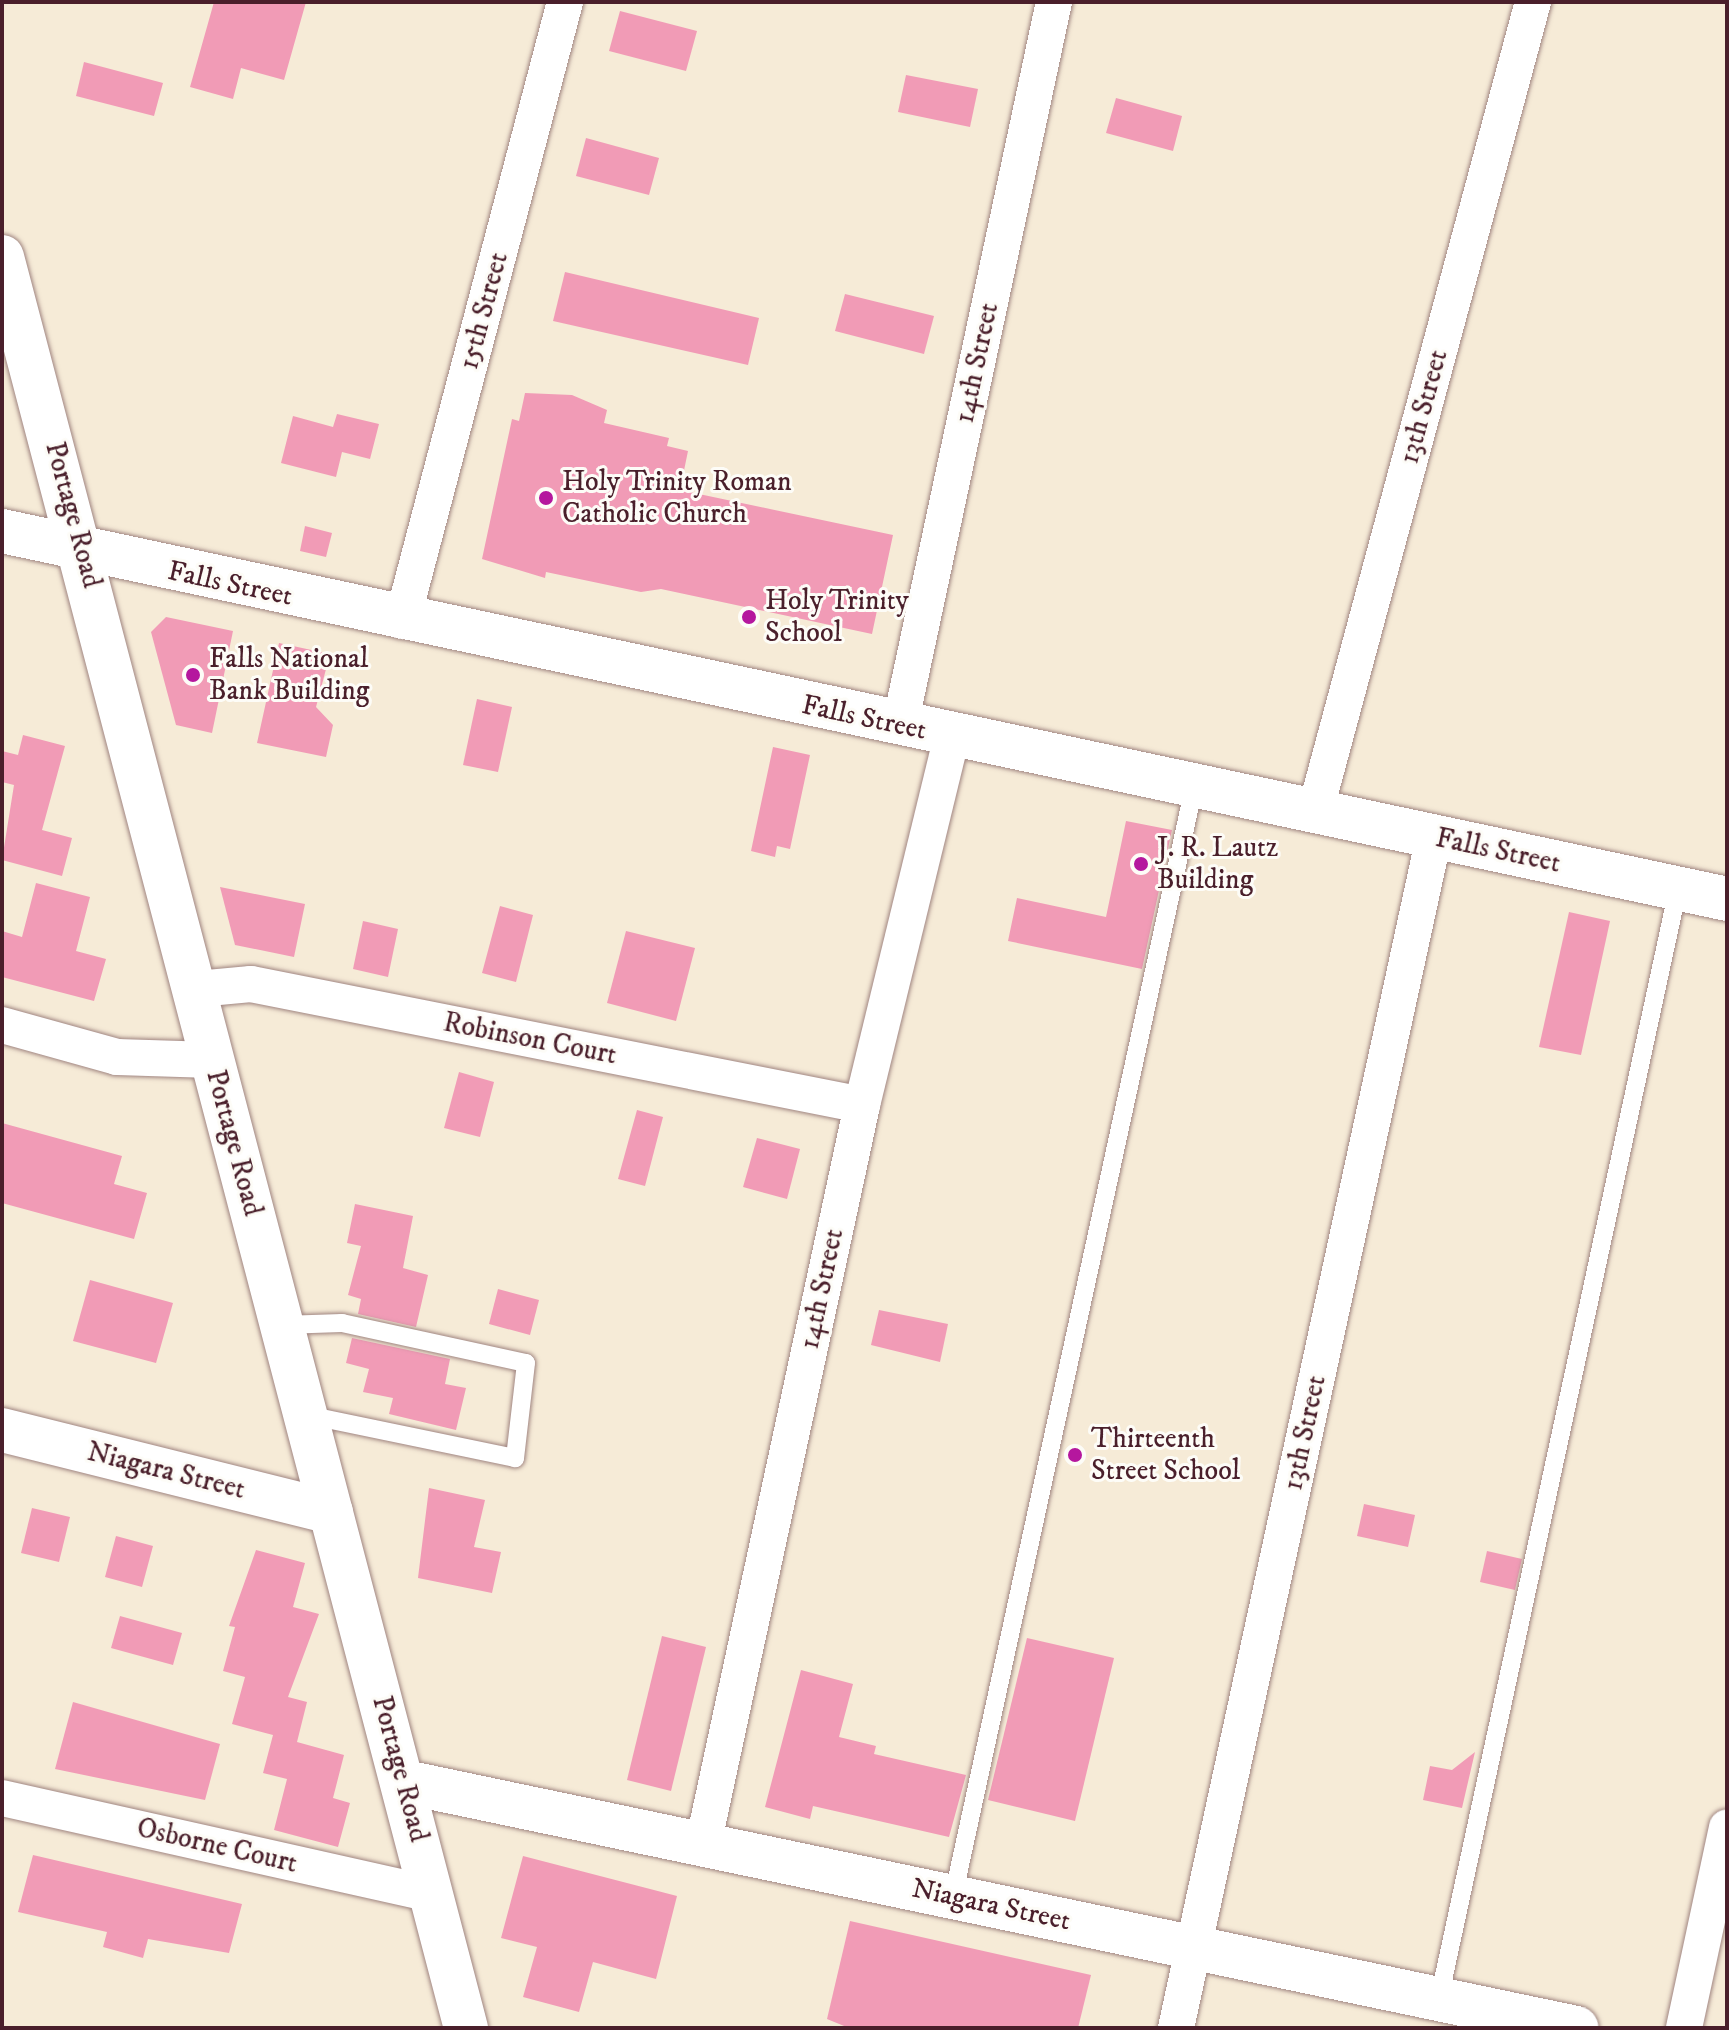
<!DOCTYPE html>
<html>
<head>
<meta charset="utf-8">
<style>
  body { margin:0 }
  #map { position:relative; width:1729px; height:2030px; overflow:hidden; background:#f6ebd7; font-family:"IM FELL DW Pica",serif }
  div>[style] { position:absolute }
  .building>* { inset:0; background:#f19bb6 }
  .roads { filter:drop-shadow(0 0 2px #a08581) drop-shadow(0 0 2px #a08581) }
  .service>* { height:18px; margin:-9px; padding:0 9px; transform-origin:9px; border-radius:9px; background:#fff }
  .minor>* { height:36px; margin:-18px; padding:0 18px; transform-origin:18px; border-radius:18px; background:#fff }
  .tertiary>* { height:44px; margin:-22px; padding:0 22px; transform-origin:22px; border-radius:22px; background:#fff }
  .dots>* { width:22px; height:22px; translate:-50% -50%; box-sizing:border-box; border:4px solid #fdfcf7; border-radius:50% }
  span { translate:-50% -50%; white-space:nowrap; text-align:center; line-height:1.15; -webkit-text-stroke:6px #fdfcf7; paint-order:stroke }
  .street-label { font-size:28px; color:#4a1f2b }
  .poi-label { font-size:28px; color:#4a1f2b }
  .left { translate:0 -50%; text-align:left }
  .frame { position:absolute; inset:0; border:4px solid #4a1f2b; pointer-events:none }
</style>
</head>
<body>
<div id="map">
  <div class="building">
    <div style="clip-path:polygon(214px 2px,306px 2px,284px 80px,241px 68px,233px 99px,190px 87px)"></div>
    <div style="clip-path:polygon(620px 11px,697px 31px,686px 71px,609px 51px)"></div>
    <div style="clip-path:polygon(84px 62px,163px 83px,154px 116px,76px 96px)"></div>
    <div style="clip-path:polygon(906px 75px,978px 89px,970px 127px,898px 112px)"></div>
    <div style="clip-path:polygon(1116px 98px,1182px 116px,1173px 151px,1106px 133px)"></div>
    <div style="clip-path:polygon(586px 138px,659px 158px,649px 195px,576px 176px)"></div>
    <div style="clip-path:polygon(565px 272px,759px 318px,748px 365px,553px 321px)"></div>
    <div style="clip-path:polygon(845px 294px,934px 316px,924px 354px,835px 331px)"></div>
    <div style="clip-path:polygon(525px 393px,572px 395px,607px 410px,604px 423px,669px 438px,667px 446px,688px 451px,680px 490px,893px 535px,872px 634px,661px 589px,641px 592px,546px 572px,545px 578px,482px 559px,512px 419px,519px 421px)"></div>
    <div style="clip-path:polygon(337px 414px,379px 424px,370px 459px,342px 452px,336px 477px,281px 463px,293px 416px,333px 427px)"></div>
    <div style="clip-path:polygon(305px 526px,332px 533px,326px 557px,300px 551px)"></div>
    <div style="clip-path:polygon(166px 617px,233px 631px,212px 733px,176px 725px,151px 632px)"></div>
    <div style="clip-path:polygon(279px 643px,330px 654px,316px 707px,333px 725px,326px 757px,257px 743px)"></div>
    <div style="clip-path:polygon(477px 699px,512px 707px,498px 772px,463px 765px)"></div>
    <div style="clip-path:polygon(23px 735px,65px 746px,42px 830px,72px 838px,62px 876px,2px 860px,14px 785px,2px 782px,2px 751px,18px 755px)"></div>
    <div style="clip-path:polygon(773px 747px,810px 755px,790px 849px,777px 846px,775px 857px,751px 851px)"></div>
    <div style="clip-path:polygon(1126px 821px,1172px 830px,1142px 969px,1008px 941px,1017px 898px,1106px 917px)"></div>
    <div style="clip-path:polygon(36px 883px,90px 897px,76px 951px,106px 959px,94px 1001px,2px 977px,2px 931px,22px 937px)"></div>
    <div style="clip-path:polygon(220px 887px,305px 904px,294px 957px,235px 945px)"></div>
    <div style="clip-path:polygon(500px 906px,533px 915px,516px 982px,482px 973px)"></div>
    <div style="clip-path:polygon(1569px 912px,1610px 921px,1581px 1055px,1539px 1047px)"></div>
    <div style="clip-path:polygon(363px 921px,398px 929px,388px 977px,353px 969px)"></div>
    <div style="clip-path:polygon(626px 931px,695px 948px,676px 1021px,607px 1003px)"></div>
    <div style="clip-path:polygon(459px 1072px,494px 1082px,480px 1137px,444px 1128px)"></div>
    <div style="clip-path:polygon(637px 1110px,663px 1117px,645px 1186px,618px 1179px)"></div>
    <div style="clip-path:polygon(2px 1123px,122px 1156px,114px 1184px,147px 1193px,134px 1239px,2px 1203px)"></div>
    <div style="clip-path:polygon(757px 1138px,800px 1149px,787px 1199px,743px 1187px)"></div>
    <div style="clip-path:polygon(355px 1204px,413px 1216px,403px 1268px,428px 1275px,416px 1327px,358px 1314px,361px 1299px,348px 1295px,361px 1246px,347px 1243px)"></div>
    <div style="clip-path:polygon(90px 1280px,173px 1303px,156px 1363px,73px 1341px)"></div>
    <div style="clip-path:polygon(498px 1289px,539px 1300px,530px 1335px,489px 1324px)"></div>
    <div style="clip-path:polygon(879px 1310px,948px 1324px,940px 1362px,871px 1345px)"></div>
    <div style="clip-path:polygon(352px 1338px,450px 1359px,445px 1384px,466px 1388px,456px 1430px,389px 1414px,393px 1398px,363px 1392px,369px 1369px,346px 1363px)"></div>
    <div style="clip-path:polygon(429px 1488px,485px 1500px,474px 1547px,501px 1552px,492px 1593px,418px 1578px)"></div>
    <div style="clip-path:polygon(1364px 1504px,1415px 1515px,1408px 1547px,1357px 1536px)"></div>
    <div style="clip-path:polygon(32px 1508px,70px 1517px,59px 1562px,21px 1553px)"></div>
    <div style="clip-path:polygon(116px 1536px,153px 1546px,142px 1587px,105px 1577px)"></div>
    <div style="clip-path:polygon(256px 1550px,305px 1563px,293px 1607px,319px 1614px,288px 1697px,307px 1702px,297px 1742px,344px 1755px,333px 1798px,350px 1803px,338px 1847px,274px 1830px,287px 1779px,263px 1773px,273px 1735px,232px 1724px,245px 1677px,223px 1671px,235px 1627px,229px 1626px)"></div>
    <div style="clip-path:polygon(1487px 1551px,1522px 1559px,1515px 1590px,1480px 1582px)"></div>
    <div style="clip-path:polygon(120px 1616px,182px 1633px,173px 1665px,111px 1648px)"></div>
    <div style="clip-path:polygon(662px 1636px,706px 1647px,671px 1791px,627px 1780px)"></div>
    <div style="clip-path:polygon(1027px 1638px,1114px 1658px,1075px 1821px,988px 1800px)"></div>
    <div style="clip-path:polygon(801px 1670px,853px 1684px,839px 1737px,876px 1746px,874px 1754px,966px 1775px,949px 1837px,813px 1806px,810px 1819px,765px 1807px)"></div>
    <div style="clip-path:polygon(73px 1702px,220px 1744px,205px 1800px,55px 1769px)"></div>
    <div style="clip-path:polygon(1475px 1752px,1462px 1808px,1423px 1800px,1430px 1766px,1452px 1770px)"></div>
    <div style="clip-path:polygon(33px 1855px,242px 1904px,229px 1953px,148px 1939px,143px 1958px,103px 1947px,107px 1932px,18px 1912px)"></div>
    <div style="clip-path:polygon(523px 1856px,677px 1896px,656px 1979px,593px 1962px,579px 2012px,523px 1997px,537px 1947px,501px 1938px)"></div>
    <div style="clip-path:polygon(850px 1921px,1091px 1975px,1078px 2028px,849px 2028px,827px 2019px)"></div>
  </div>
  <div class="roads">
    <div class="service">
      <div style="left:282px;top:1325px;width:60px;rotate:-1.9deg"></div>
      <div style="left:342px;top:1323px;width:188px;rotate:12.3deg"></div>
      <div style="left:526px;top:1363px;width:96px;rotate:96.6deg"></div>
      <div style="left:515px;top:1458px;width:211px;rotate:-168.3deg"></div>
      <div style="left:953px;top:1897px;width:1136px;rotate:-77.75deg"></div>
      <div style="left:1439px;top:1999px;width:1135px;rotate:-77.85deg"></div>
    </div>
    <div class="minor">
      <div style="left:402px;top:621px;width:640px;rotate:-75.25deg"></div>
      <div style="left:900px;top:725px;width:739px;rotate:-77.98deg"></div>
      <div style="left:1315px;top:812px;width:839px;rotate:-74.94deg"></div>
      <div style="left:197px;top:989px;width:54px;rotate:-5.3deg"></div>
      <div style="left:251px;top:984px;width:623px;rotate:11.2deg"></div>
      <div style="left:2px;top:1025px;width:119px;rotate:15.5deg"></div>
      <div style="left:117px;top:1057px;width:95px;rotate:1.8deg"></div>
      <div style="left:2px;top:1798px;width:441px;rotate:12.6deg"></div>
      <div style="left:703px;top:1845px;width:757px;rotate:-77.87deg"></div>
      <div style="left:862px;top:1105px;width:380px;rotate:-76.3deg"></div>
      <div style="left:1176px;top:2028px;width:1219px;rotate:-77.78deg"></div>
      <div style="left:1684px;top:2028px;width:205px;rotate:-77.9deg"></div>
    </div>
    <div class="tertiary">
      <div style="left:2px;top:257px;width:1831px;rotate:75.32deg"></div>
      <div style="left:2px;top:531px;width:1764px;rotate:12.04deg"></div>
      <div style="left:2px;top:1430px;width:339px;rotate:14deg"></div>
      <div style="left:405px;top:1782px;width:1197px;rotate:11.86deg"></div>
    </div>
  </div>
  <div class="dots">
    <div style="left:546px;top:498px;background:#b5179e"></div>
    <div style="left:749px;top:617px;background:#b5179e"></div>
    <div style="left:193px;top:675px;background:#b5179e"></div>
    <div style="left:1141px;top:864px;background:#b5179e"></div>
    <div style="left:1075px;top:1455px;background:#b5179e"></div>
  </div>
  <div class="street-label">
    <span style="left:484px;top:311px;rotate:-75deg">15th Street</span>
    <span style="left:977px;top:363px;rotate:-78deg">14th Street</span>
    <span style="left:1424px;top:407px;rotate:-75deg">13th Street</span>
    <span style="left:73px;top:515px;rotate:75deg">Portage Road</span>
    <span style="left:230px;top:584px;rotate:12deg">Falls Street</span>
    <span style="left:864px;top:718px;rotate:12deg">Falls Street</span>
    <span style="left:1498px;top:851px;rotate:12deg">Falls Street</span>
    <span style="left:530px;top:1039px;rotate:11deg">Robinson Court</span>
    <span style="left:234px;top:1143px;rotate:75deg">Portage Road</span>
    <span style="left:822px;top:1289px;rotate:-78deg">14th Street</span>
    <span style="left:1305px;top:1433px;rotate:-78deg">13th Street</span>
    <span style="left:166px;top:1471px;rotate:14deg">Niagara Street</span>
    <span style="left:400px;top:1769px;rotate:75deg">Portage Road</span>
    <span style="left:217px;top:1846px;rotate:13deg">Osborne Court</span>
    <span style="left:991px;top:1905px;rotate:12deg">Niagara Street</span>
  </div>
  <div class="poi-label">
    <span class="left" style="left:562px;top:498px">Holy Trinity Roman<br>Catholic Church</span>
    <span class="left" style="left:765px;top:617px">Holy Trinity<br>School</span>
    <span class="left" style="left:209px;top:675px">Falls National<br>Bank Building</span>
    <span class="left" style="left:1157px;top:864px">J. R. Lautz<br>Building</span>
    <span class="left" style="left:1091px;top:1455px">Thirteenth<br>Street School</span>
  </div>
  <div class="frame"></div>
</div>
</body>
</html>
